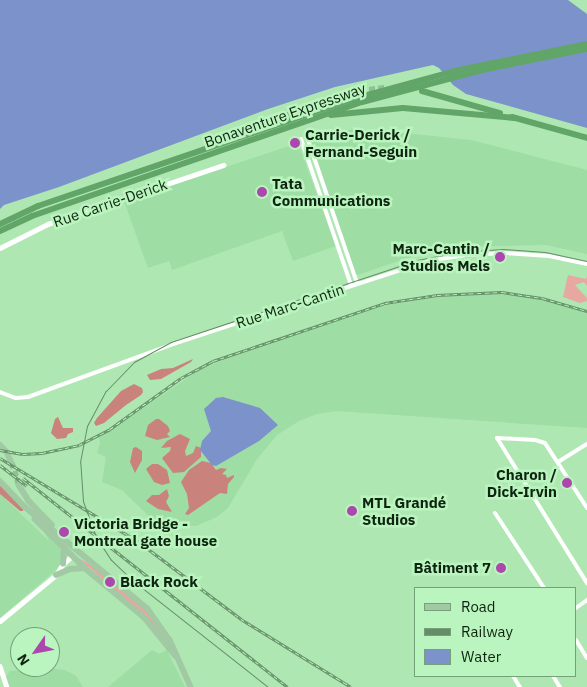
<!DOCTYPE html>
<html>
<head>
<meta charset="utf-8">
<style>
  body { margin:0 }
  #map { position:relative; width:587px; height:687px; overflow:hidden; background:#aee7b2; font-family:"IBM Plex Sans",sans-serif }
  div>[style] { position:absolute }
  .built>* { inset:0; background:#9edda3 }
  .green>* { inset:0; background:#e6a8a1 }
  .forest>* { inset:0; background:#c9837c }
  .water>* { inset:0; background:#7b93ca }
  .primary-tunnel>* { height:5.5px; margin-top:-2.75px; transform-origin:0; background:repeating-linear-gradient(90deg,#8ec092 0 5.5px,transparent 0 8.5px) }
  .motorway-tunnel>* { height:6px; margin-top:-3px; transform-origin:0; background:repeating-linear-gradient(90deg,#8ec092 0 6px,transparent 0 9px) }
  .minor>* { height:4px; margin:-2px; padding:0 2px; transform-origin:2px; border-radius:2px; background:#fff }
  .tertiary>* { height:4.5px; margin:-2.25px; padding:0 2.25px; transform-origin:2.25px; border-radius:2.25px; background:#fff }
  .primary>* { height:5.5px; margin:-2.75px; padding:0 2.75px; transform-origin:2.75px; border-radius:2.75px; background:#a1c9a4 }
  .motorway>* { height:6px; margin:-3px; padding:0 3px; transform-origin:3px; border-radius:3px; background:#62a568 }
  .tram>* { height:1px; margin:-0.5px; padding:0 0.5px; transform-origin:0.5px; border-radius:0.5px; background:#658e68 }
  .rail>* { height:3px; margin-top:-1.5px; transform-origin:0; background:repeating-linear-gradient(90deg,#baf4be 0 4px,#658e68 0 8px); box-sizing:border-box; border-block:1px solid #658e68 }
  .dots>* { width:14px; height:14px; translate:-50% -50%; box-sizing:border-box; border:2px solid #baf4be; border-radius:50% }
  span { translate:-50% -50%; white-space:nowrap; text-align:center; line-height:1.15; -webkit-text-stroke:5px #baf4be; paint-order:stroke }
  .street-label { font-size:15px; color:#0e2410 }
  .poi-label { font-size:15px; color:#0e2410; font-weight:700 }
  .left { translate:0 -50%; text-align:left }
  .right { translate:-100% -50%; text-align:right }
  .legend { position:absolute; left:414px; top:587px; width:162px; height:90px; box-sizing:border-box; background:#baf4be; border:1px solid #75a178; margin:0; padding:6px 9px; list-style:none; font-size:15px; color:#0e2410 }
  .legend li { display:flex; align-items:center; gap:10px; height:25px }
  .legend b { width:25px; border:1px solid #75a178 }
  .north { position:absolute; left:10px; top:627px; width:50px; height:50px; box-sizing:border-box; background:#baf4be; border:1px solid #75a178; border-radius:50%; rotate:237deg; font-size:14px; font-weight:700; line-height:20px; text-align:center; color:#0e2410 }
  .north::after { content:''; display:block; margin:auto; width:18px; height:22px; background:#ab47ad; clip-path:polygon(50% 0,100% 100%,50% 72%,0 100%) }
</style>
</head>
<body>
<div id="map">
  <div class="built">
    <div style="clip-path:polygon(358px 128px,360px 133px,376px 130px,471px 140px,587px 170px,587px 254px,546px 245px,445px 247px,419px 254px,358px 275px,355px 273px,311px 142px,317px 137px)"></div>
    <div style="clip-path:polygon(298px 143px,336px 246px,293px 261px,282px 231px,172px 270px,169px 261px,148px 268px,124px 201px)"></div>
    <div style="clip-path:polygon(499px 294px,535px 297px,587px 313px,587px 428px,337px 411px,317px 414px,299px 421px,277px 435px,257px 459px,228px 508px,217px 517px,196px 526px,164px 524px,160px 527px,122px 490px,102px 482px,106px 457px,97px 453px,100px 443px,99px 438px,199px 370px,246px 351px,371px 308px,437px 297px)"></div>
    <div style="clip-path:polygon(0 494px,49px 541px,44px 531px,59px 545px,62px 552px,60px 564px,57px 569px,0 618px)"></div>
    <div style="clip-path:polygon(152px 650px,159px 654px,167px 650px,185px 687px,108px 687px)"></div>
    <div style="clip-path:polygon(35px 667px,65px 670px,76px 676px,83px 687px,9px 687px,6px 677px,10px 671px,27px 670px)"></div>
  </div>
  <div class="green">
    <div style="clip-path:polygon(568px 275px,586px 279px,587px 276px,587px 286px,584px 282px,575px 285px,587px 298px,587px 301px,580px 303px,563px 297px)"></div>
    <div style="clip-path:polygon(77px 557px,99px 570px,135px 599px,154px 620px,169px 644px,143px 614px)"></div>
  </div>
  <div class="forest">
    <div style="clip-path:polygon(193px 359px,191px 362px,161px 379px,150px 380px,147px 375px,161px 369px,173px 368px)"></div>
    <div style="clip-path:polygon(134px 384px,142px 388px,143px 392px,141px 395px,126px 405px,104px 423px,96px 426px,94px 423px,97px 418px,121px 391px)"></div>
    <div style="clip-path:polygon(58px 417px,63px 428px,73px 428px,73px 432px,68px 434px,66px 438px,57px 439px,51px 433px,55px 419px)"></div>
    <div style="clip-path:polygon(156px 419px,159px 419px,168px 426px,170px 431px,167px 434px,170px 437px,157px 440px,145px 436px,148px 425px)"></div>
    <div style="clip-path:polygon(180px 434px,190px 439px,185px 451px,186px 456px,193px 453px,196px 446px,201px 448px,201px 457px,184px 472px,173px 473px,162px 458px,170px 451px,171px 447px,161px 448px,167px 441px)"></div>
    <div style="clip-path:polygon(136px 447px,142px 451px,142px 460px,135px 473px,130px 462px,133px 448px)"></div>
    <div style="clip-path:polygon(202px 461px,211px 463px,216px 470px,221px 468px,227px 469px,222px 474px,226px 475px,227px 478px,234px 475px,234px 477px,228px 484px,227px 494px,220px 493px,188px 515px,185px 514px,189px 508px,187px 494px,181px 482px,189px 470px)"></div>
    <div style="clip-path:polygon(152px 464px,158px 464px,167px 470px,170px 483px,162px 485px,154px 482px,146px 469px)"></div>
    <div style="clip-path:polygon(0 485px,23px 509px,23px 511px,20px 511px,0 494px)"></div>
    <div style="clip-path:polygon(167px 489px,169px 496px,166px 502px,172px 512px,158px 509px,146px 501px,152px 495px,159px 495px)"></div>
  </div>
  <div class="water">
    <div style="clip-path:polygon(0 0,568px 0,587px 14px,587px 128px,466px 94px,453px 85px,439px 68px,433px 65px,335px 87px,268px 109px,59px 187px,4px 205px,0 209px)"></div>
    <div style="clip-path:polygon(223px 397px,260px 408px,278px 425px,259px 441px,216px 466px,212px 465px,200px 450px,202px 441px,211px 431px,204px 409px,216px 398px)"></div>
  </div>
  <div class="primary-tunnel">
    <div style="left:12px;top:463px;width:23px;rotate:72deg"></div>
  </div>
  <div class="motorway-tunnel">
    <div style="left:360px;top:91px;width:26px;rotate:-7deg"></div>
  </div>
  <div class="minor">
    <div style="left:307px;top:137px;width:154px;rotate:71.1deg"></div>
    <div style="left:301px;top:139px;width:154px;rotate:71.1deg"></div>
    <div style="left:0;top:392px;width:17px;rotate:21deg"></div>
    <div style="left:16px;top:398px;width:12px;rotate:-5deg"></div>
    <div style="left:28px;top:397px;width:161px;rotate:-20deg"></div>
    <div style="left:179px;top:342px;width:262px;rotate:-18deg"></div>
    <div style="left:428px;top:261px;width:37px;rotate:-9deg"></div>
    <div style="left:465px;top:255px;width:40px;rotate:-2.9deg"></div>
    <div style="left:505px;top:253px;width:44px;rotate:3.9deg"></div>
    <div style="left:549px;top:256px;width:39px;rotate:12deg"></div>
    <div style="left:558px;top:462px;width:34px;rotate:-32deg"></div>
    <div style="left:587px;top:508px;width:77px;rotate:-122.9deg"></div>
    <div style="left:545px;top:443px;width:10px;rotate:-163deg"></div>
    <div style="left:535px;top:440px;width:38px;rotate:-177deg"></div>
    <div style="left:497px;top:438px;width:171px;rotate:58.2deg"></div>
    <div style="left:495px;top:513px;width:90px;rotate:56.8deg"></div>
    <div style="left:576px;top:608px;width:14px;rotate:-36deg"></div>
    <div style="left:576px;top:640px;width:21px;rotate:59deg"></div>
    <div style="left:513px;top:676px;width:13px;rotate:58deg"></div>
    <div style="left:553px;top:676px;width:13px;rotate:58deg"></div>
  </div>
  <div class="tertiary">
    <div style="left:0;top:248px;width:54px;rotate:-26.6deg"></div>
    <div style="left:48px;top:224px;width:185px;rotate:-18.6deg"></div>
    <div style="left:0;top:621px;width:72px;rotate:-39.4deg"></div>
    <div style="left:56px;top:575px;width:13px;rotate:-58deg"></div>
    <div style="left:63px;top:564px;width:12px;rotate:-42deg"></div>
    <div style="left:0;top:666px;width:22px;rotate:72deg"></div>
  </div>
  <div class="primary">
    <div style="left:0;top:445px;width:10px;rotate:45deg"></div>
    <div style="left:7px;top:452px;width:12px;rotate:66deg"></div>
    <div style="left:0;top:481px;width:35px;rotate:46deg"></div>
    <div style="left:24px;top:506px;width:161px;rotate:39.7deg"></div>
    <div style="left:148px;top:609px;width:38px;rotate:55deg"></div>
    <div style="left:170px;top:640px;width:51px;rotate:65.9deg"></div>
    <div style="left:19px;top:485px;width:19px;rotate:58deg"></div>
    <div style="left:29px;top:501px;width:33px;rotate:46deg"></div>
    <div style="left:35px;top:519px;width:70px;rotate:44.4deg"></div>
    <div style="left:85px;top:568px;width:78px;rotate:39.8deg"></div>
    <div style="left:145px;top:618px;width:48px;rotate:51deg"></div>
    <div style="left:63px;top:564px;width:16px;rotate:-86deg"></div>
    <div style="left:56px;top:575px;width:15px;rotate:-23deg"></div>
    <div style="left:70px;top:569px;width:15px;rotate:-4deg"></div>
  </div>
  <div class="motorway">
    <div style="left:422px;top:91px;width:81px;rotate:15.8deg"></div>
    <div style="left:331px;top:115px;width:72px;rotate:-5.6deg"></div>
    <div style="left:403px;top:108px;width:112px;rotate:5.1deg"></div>
    <div style="left:512px;top:117px;width:78px;rotate:15.6deg"></div>
    <div style="left:244px;top:132px;width:93px;rotate:-20.8deg"></div>
    <div style="left:331px;top:99px;width:30px;rotate:-15deg"></div>
    <div style="left:0;top:224px;width:42px;rotate:-25.3deg"></div>
    <div style="left:38px;top:206px;width:333px;rotate:-18.8deg"></div>
    <div style="left:353px;top:99px;width:110px;rotate:-15.3deg"></div>
    <div style="left:459px;top:70px;width:131px;rotate:-11.5deg"></div>
    <div style="left:0;top:231px;width:35px;rotate:-25deg"></div>
    <div style="left:32px;top:216px;width:349px;rotate:-19.1deg"></div>
    <div style="left:362px;top:102px;width:124px;rotate:-14.9deg"></div>
    <div style="left:482px;top:70px;width:107px;rotate:-11.3deg"></div>
  </div>
  <div class="tram">
    <div style="left:268px;top:687px;width:174px;rotate:-141.8deg"></div>
    <div style="left:131px;top:579px;width:28px;rotate:-136deg"></div>
    <div style="left:111px;top:560px;width:27px;rotate:-123deg"></div>
    <div style="left:96px;top:537px;width:38px;rotate:-110deg"></div>
    <div style="left:83px;top:501px;width:39px;rotate:-94deg"></div>
    <div style="left:80px;top:462px;width:37px;rotate:-79deg"></div>
    <div style="left:87px;top:426px;width:40px;rotate:-62deg"></div>
    <div style="left:106px;top:391px;width:40px;rotate:-46deg"></div>
    <div style="left:134px;top:362px;width:42px;rotate:-28.4deg"></div>
    <div style="left:171px;top:342px;width:259px;rotate:-18.4deg"></div>
    <div style="left:417px;top:260px;width:43px;rotate:-10.8deg"></div>
    <div style="left:459px;top:252px;width:44px;rotate:-3.9deg"></div>
    <div style="left:503px;top:249px;width:42px;rotate:4.1deg"></div>
    <div style="left:545px;top:252px;width:43px;rotate:12.1deg"></div>
  </div>
  <div class="rail">
    <div style="left:0;top:450px;width:23px;rotate:10deg"></div>
    <div style="left:23px;top:454px;width:19px;rotate:-3deg"></div>
    <div style="left:42px;top:453px;width:38px;rotate:-12deg"></div>
    <div style="left:79px;top:445px;width:35px;rotate:-27deg"></div>
    <div style="left:110px;top:429px;width:87px;rotate:-35.7deg"></div>
    <div style="left:181px;top:378px;width:36px;rotate:-28deg"></div>
    <div style="left:213px;top:361px;width:182px;rotate:-18.6deg"></div>
    <div style="left:385px;top:303px;width:53px;rotate:-8.7deg"></div>
    <div style="left:437px;top:295px;width:65px;rotate:-2.6deg"></div>
    <div style="left:502px;top:292px;width:40px;rotate:8.5deg"></div>
    <div style="left:542px;top:298px;width:47px;rotate:16.1deg"></div>
    <div style="left:0;top:458px;width:162px;rotate:31.1deg"></div>
    <div style="left:139px;top:542px;width:128px;rotate:37deg"></div>
    <div style="left:241px;top:619px;width:129px;rotate:31.7deg"></div>
    <div style="left:0;top:465px;width:34px;rotate:38deg"></div>
    <div style="left:23px;top:478px;width:337px;rotate:38.3deg"></div>
  </div>
  <div class="dots">
    <div style="left:295px;top:143px;background:#ab47ad"></div>
    <div style="left:262px;top:192px;background:#ab47ad"></div>
    <div style="left:500px;top:257px;background:#ab47ad"></div>
    <div style="left:567px;top:483px;background:#ab47ad"></div>
    <div style="left:352px;top:511px;background:#ab47ad"></div>
    <div style="left:64px;top:532px;background:#ab47ad"></div>
    <div style="left:501px;top:568px;background:#ab47ad"></div>
    <div style="left:110px;top:582px;background:#ab47ad"></div>
  </div>
  <div class="street-label">
    <span style="left:285px;top:115px;rotate:-19deg">Bonaventure Expressway</span>
    <span style="left:110px;top:203px;rotate:-19deg">Rue Carrie-Derick</span>
    <span style="left:290px;top:306px;rotate:-18deg">Rue Marc-Cantin</span>
  </div>
  <div class="poi-label">
    <span class="left" style="left:305px;top:143px">Carrie-Derick /<br>Fernand-Seguin</span>
    <span class="left" style="left:272px;top:192px">Tata<br>Communications</span>
    <span class="right" style="left:490px;top:257px">Marc-Cantin /<br>Studios Mels</span>
    <span class="right" style="left:557px;top:483px">Charon /<br>Dick-Irvin</span>
    <span class="left" style="left:362px;top:511px">MTL Grandé<br>Studios</span>
    <span class="left" style="left:74px;top:532px">Victoria Bridge -<br>Montreal gate house</span>
    <span class="right" style="left:491px;top:568px">Bâtiment 7</span>
    <span class="left" style="left:120px;top:582px">Black Rock</span>
  </div>
  <ul class="legend">
  <li><b style="height:6px;background:#a1c9a4"></b>Road</li>
  <li><b style="height:6px;background:#658e68"></b>Railway</li>
  <li><b style="height:14px;background:#7b93ca"></b>Water</li>
  </ul>
  <div class="north">N</div>
</div>
</body>
</html>
